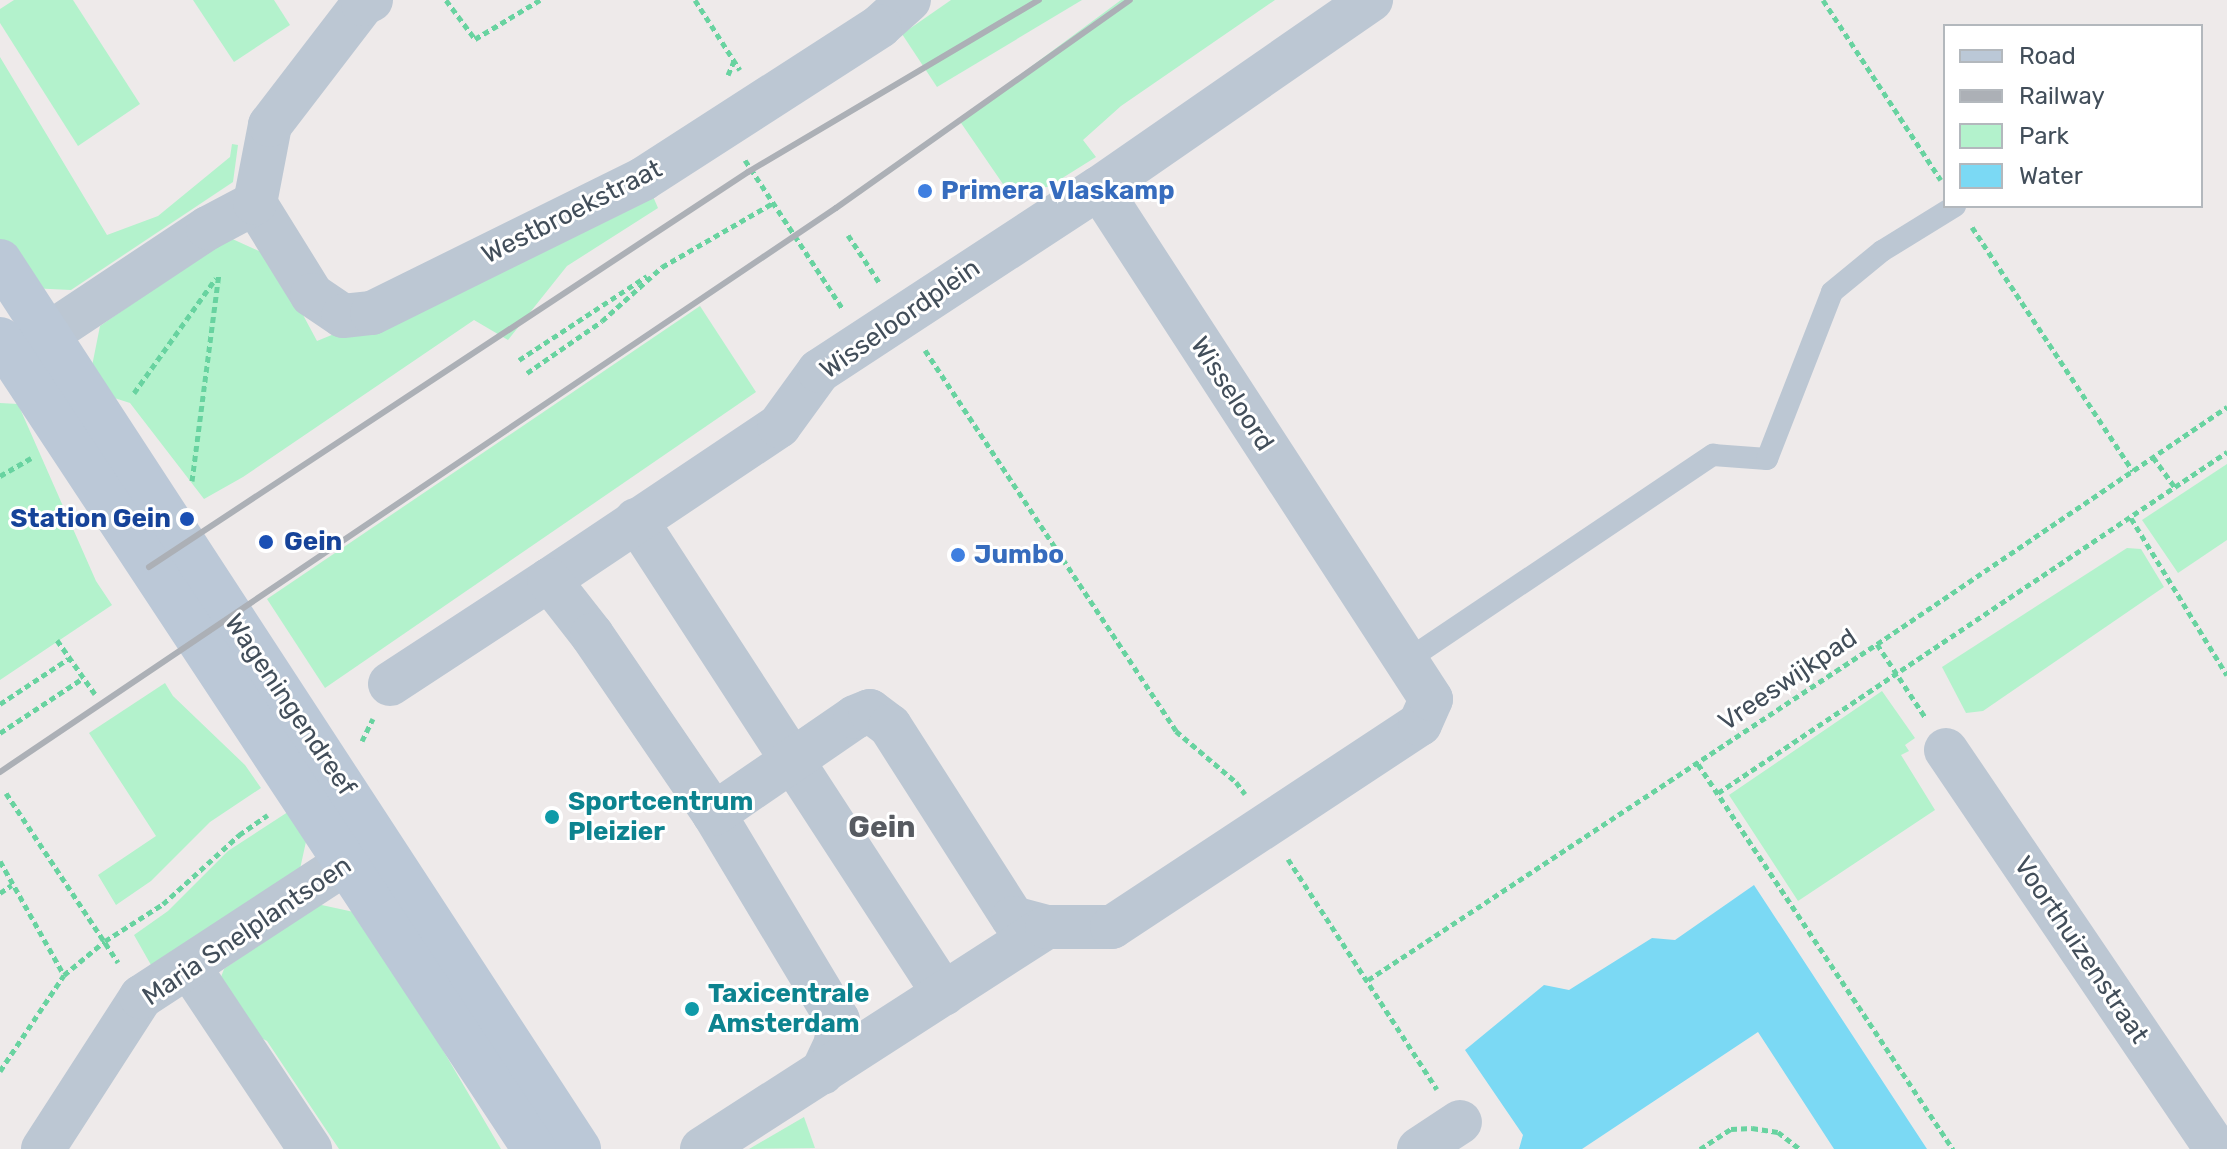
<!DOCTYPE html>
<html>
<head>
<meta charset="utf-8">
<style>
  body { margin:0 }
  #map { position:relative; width:2227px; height:1149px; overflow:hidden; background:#eeeaea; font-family:Rubik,sans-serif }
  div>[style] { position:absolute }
  .green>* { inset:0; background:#b3f2cc }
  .water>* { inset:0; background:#7bd9f4 }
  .path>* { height:5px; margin-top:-2.5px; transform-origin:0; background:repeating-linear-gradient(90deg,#68d3a0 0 6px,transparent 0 10px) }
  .lane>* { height:22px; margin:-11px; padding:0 11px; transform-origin:11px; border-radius:11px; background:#bcc7d3 }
  .street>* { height:44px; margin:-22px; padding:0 22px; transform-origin:22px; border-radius:22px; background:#bcc7d3 }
  .secondary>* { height:44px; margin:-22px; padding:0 22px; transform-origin:22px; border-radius:22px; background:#bbc8d7 }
  .rail>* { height:6px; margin:-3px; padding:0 3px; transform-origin:3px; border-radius:3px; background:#acb0b6 }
  .street-bridge>* { height:44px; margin:-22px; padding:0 22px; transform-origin:22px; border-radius:22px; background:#bcc7d3 }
  .dots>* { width:22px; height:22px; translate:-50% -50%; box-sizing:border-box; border:4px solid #fff; border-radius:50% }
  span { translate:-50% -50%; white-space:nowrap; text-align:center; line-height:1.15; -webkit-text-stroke:6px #fff; paint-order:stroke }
  .shop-label { font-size:26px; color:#366cbe; font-weight:700 }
  .left { translate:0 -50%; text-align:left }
  .street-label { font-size:26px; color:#424e5a }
  .transit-label { font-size:26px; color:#164399; font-weight:700 }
  .right { translate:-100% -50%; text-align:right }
  .culture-label { font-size:26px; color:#0d838f; font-weight:700 }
  .quarter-label { font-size:30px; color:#575b61; font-weight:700 }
  .legend { position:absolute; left:1943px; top:24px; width:260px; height:184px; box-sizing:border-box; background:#fff; border:2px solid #b3b8bd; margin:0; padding:10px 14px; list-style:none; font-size:24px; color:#424e5a }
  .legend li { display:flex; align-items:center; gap:16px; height:40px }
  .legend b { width:40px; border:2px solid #b3b8bd }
</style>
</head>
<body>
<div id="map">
  <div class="green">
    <div style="clip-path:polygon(14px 0,73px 0,140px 104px,78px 146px,0 23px,0 9px)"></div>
    <div style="clip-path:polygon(193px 0,274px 0,290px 25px,234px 62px)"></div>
    <div style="clip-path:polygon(951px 0,1082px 0,937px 87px,902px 34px)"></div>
    <div style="clip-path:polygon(1121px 0,1275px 0,1121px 106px,1083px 140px,1096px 157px,1048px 187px,1005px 187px,959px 120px)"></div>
    <div style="clip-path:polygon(0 57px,107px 235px,158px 216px,230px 157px,232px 144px,238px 145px,233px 182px,71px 290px,29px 288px,0 239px)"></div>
    <div style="clip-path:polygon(652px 194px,658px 208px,567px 266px,508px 340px,474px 320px,243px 477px,204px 499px,130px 403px,105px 395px,91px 371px,100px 326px,228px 237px,272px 257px,317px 341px,532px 253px)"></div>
    <div style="clip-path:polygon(700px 306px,756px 392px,325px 688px,267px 599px)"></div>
    <div style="clip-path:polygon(0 403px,18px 404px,96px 581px,112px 605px,0 680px)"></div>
    <div style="clip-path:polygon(2227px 464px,2227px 540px,2178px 573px,2142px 520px)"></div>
    <div style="clip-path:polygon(2127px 548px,2141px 549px,2164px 587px,1983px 711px,1966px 713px,1942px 667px)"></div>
    <div style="clip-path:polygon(165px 683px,173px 696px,245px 765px,261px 788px,210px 822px,151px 881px,116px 905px,98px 875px,156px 836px,89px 733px)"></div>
    <div style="clip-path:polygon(1882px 691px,1915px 738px,1905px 745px,1909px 751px,1901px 755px,1935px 810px,1798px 901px,1729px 795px)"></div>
    <div style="clip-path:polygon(294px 808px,309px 828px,298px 878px,155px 972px,134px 935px,168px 911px,228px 851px)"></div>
    <div style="clip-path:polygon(317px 904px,363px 914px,501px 1149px,339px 1149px,267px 1041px,242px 1028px,221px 977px,224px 969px)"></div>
    <div style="clip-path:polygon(804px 1117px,815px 1148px,749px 1149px)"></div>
  </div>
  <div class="water">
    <div style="clip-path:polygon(1754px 885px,1927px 1149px,1834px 1149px,1758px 1032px,1582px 1149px,1519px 1149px,1523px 1135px,1465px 1050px,1544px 985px,1569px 990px,1652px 938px,1675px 940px)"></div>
  </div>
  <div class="path">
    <div style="left:446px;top:0;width:49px;rotate:53.4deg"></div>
    <div style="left:475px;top:39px;width:76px;rotate:-31deg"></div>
    <div style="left:695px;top:0;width:83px;rotate:57.3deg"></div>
    <div style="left:1823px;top:0;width:215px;rotate:56.8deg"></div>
    <div style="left:728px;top:75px;width:15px;rotate:-67deg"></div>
    <div style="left:745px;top:160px;width:178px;rotate:56.7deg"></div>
    <div style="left:1972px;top:227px;width:292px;rotate:56.6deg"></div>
    <div style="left:848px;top:235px;width:56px;rotate:56.6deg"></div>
    <div style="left:925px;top:350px;width:456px;rotate:56.6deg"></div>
    <div style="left:1176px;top:731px;width:79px;rotate:40.4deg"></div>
    <div style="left:1236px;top:782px;width:15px;rotate:53deg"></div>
    <div style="left:519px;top:360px;width:153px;rotate:-33.3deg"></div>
    <div style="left:527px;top:373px;width:91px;rotate:-34.7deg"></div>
    <div style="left:602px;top:321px;width:81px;rotate:-42deg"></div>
    <div style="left:662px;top:267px;width:128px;rotate:-30deg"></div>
    <div style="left:134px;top:393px;width:141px;rotate:-54.5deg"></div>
    <div style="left:2153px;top:457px;width:37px;rotate:54deg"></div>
    <div style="left:0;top:476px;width:36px;rotate:-30deg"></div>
    <div style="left:192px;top:481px;width:209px;rotate:-82.6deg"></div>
    <div style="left:2131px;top:518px;width:184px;rotate:58.6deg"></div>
    <div style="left:57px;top:640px;width:66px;rotate:54.9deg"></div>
    <div style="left:1877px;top:644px;width:87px;rotate:56.7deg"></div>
    <div style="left:0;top:704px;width:82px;rotate:-33.5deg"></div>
    <div style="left:0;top:733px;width:100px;rotate:-33.5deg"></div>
    <div style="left:362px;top:741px;width:25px;rotate:-64deg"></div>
    <div style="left:1698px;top:764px;width:462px;rotate:56.5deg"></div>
    <div style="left:6px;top:793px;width:203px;rotate:56.5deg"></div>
    <div style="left:1718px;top:793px;width:613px;rotate:-33.82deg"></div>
    <div style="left:1288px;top:859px;width:274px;rotate:57.1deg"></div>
    <div style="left:0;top:861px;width:131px;rotate:60.7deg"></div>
    <div style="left:0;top:893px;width:14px;rotate:-34deg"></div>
    <div style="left:1368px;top:980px;width:610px;rotate:-33.43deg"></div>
    <div style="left:1877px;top:644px;width:423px;rotate:-34.1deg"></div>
    <div style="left:0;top:1071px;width:115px;rotate:-56.3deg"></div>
    <div style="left:64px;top:975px;width:53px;rotate:-39.7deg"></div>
    <div style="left:105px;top:941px;width:69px;rotate:-32.5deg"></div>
    <div style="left:163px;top:904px;width:103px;rotate:-42.2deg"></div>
    <div style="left:239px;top:835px;width:35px;rotate:-35deg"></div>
    <div style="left:1700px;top:1149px;width:37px;rotate:-33deg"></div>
    <div style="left:1731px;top:1129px;width:21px;rotate:-3deg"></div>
    <div style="left:1752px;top:1128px;width:26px;rotate:9deg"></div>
    <div style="left:1778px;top:1132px;width:28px;rotate:38deg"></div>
  </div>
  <div class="lane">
    <div style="left:1406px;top:661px;width:370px;rotate:-33.9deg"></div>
    <div style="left:1713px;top:455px;width:54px;rotate:4.2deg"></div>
    <div style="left:1767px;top:459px;width:179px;rotate:-68.7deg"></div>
    <div style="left:1832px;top:292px;width:65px;rotate:-39.4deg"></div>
    <div style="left:1882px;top:251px;width:86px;rotate:-31.7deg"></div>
  </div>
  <div class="street">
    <div style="left:880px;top:26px;width:39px;rotate:-42deg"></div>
    <div style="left:255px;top:203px;width:108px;rotate:58.2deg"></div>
    <div style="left:312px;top:295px;width:37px;rotate:34deg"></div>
    <div style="left:343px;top:316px;width:29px;rotate:-6deg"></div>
    <div style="left:372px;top:313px;width:302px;rotate:-26.3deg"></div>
    <div style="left:18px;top:354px;width:228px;rotate:-33.6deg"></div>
    <div style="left:208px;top:228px;width:53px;rotate:-28deg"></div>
    <div style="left:255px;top:203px;width:79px;rotate:-79.1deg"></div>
    <div style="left:270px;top:125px;width:153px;rotate:-52.5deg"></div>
    <div style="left:363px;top:4px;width:9px;rotate:-27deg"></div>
    <div style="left:636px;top:520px;width:565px;rotate:56.98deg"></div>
    <div style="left:549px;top:580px;width:277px;rotate:-33.8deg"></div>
    <div style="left:779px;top:426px;width:68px;rotate:-54deg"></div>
    <div style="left:819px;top:371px;width:334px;rotate:-33.2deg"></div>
    <div style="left:390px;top:684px;width:190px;rotate:-33.2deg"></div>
    <div style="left:549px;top:580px;width:70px;rotate:52deg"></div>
    <div style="left:592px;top:635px;width:217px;rotate:55.7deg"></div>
    <div style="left:714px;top:814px;width:240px;rotate:59deg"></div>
    <div style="left:838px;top:1020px;width:23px;rotate:95deg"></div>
    <div style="left:836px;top:1043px;width:33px;rotate:115deg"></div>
    <div style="left:1946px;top:750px;width:482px;rotate:55.9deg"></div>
    <div style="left:714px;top:814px;width:171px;rotate:-34.5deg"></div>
    <div style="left:855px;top:717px;width:16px;rotate:-22deg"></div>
    <div style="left:870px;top:711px;width:25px;rotate:37deg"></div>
    <div style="left:890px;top:726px;width:228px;rotate:57.4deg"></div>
    <div style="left:1013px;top:918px;width:35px;rotate:15deg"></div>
    <div style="left:189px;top:967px;width:219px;rotate:56.4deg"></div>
    <div style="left:43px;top:1149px;width:181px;rotate:-57.2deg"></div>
    <div style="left:141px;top:997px;width:283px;rotate:-33.2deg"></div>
    <div style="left:702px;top:1149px;width:410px;rotate:-32.8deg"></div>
    <div style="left:1047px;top:927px;width:65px"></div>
    <div style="left:1112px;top:927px;width:369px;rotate:-33.4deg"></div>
    <div style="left:1420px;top:724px;width:27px;rotate:-66deg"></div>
    <div style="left:1431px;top:699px;width:609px;rotate:-123.01deg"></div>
    <div style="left:1099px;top:188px;width:331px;rotate:-34.7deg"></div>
    <div style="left:1419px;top:1149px;width:49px;rotate:-33.4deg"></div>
  </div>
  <div class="secondary">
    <div style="left:0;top:261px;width:1060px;rotate:56.89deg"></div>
    <div style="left:0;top:339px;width:970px;rotate:56.6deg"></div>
  </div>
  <div class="rail">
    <div style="left:149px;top:567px;width:718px;rotate:-33.4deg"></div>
    <div style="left:748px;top:172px;width:338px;rotate:-30.6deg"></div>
    <div style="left:0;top:772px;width:1008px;rotate:-34.01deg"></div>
    <div style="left:836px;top:208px;width:360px;rotate:-35.3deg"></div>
  </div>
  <div class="street-bridge">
    <div style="left:643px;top:179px;width:282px;rotate:-32.8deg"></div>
  </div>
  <div class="dots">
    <div style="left:925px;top:191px;background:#3f7fe0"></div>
    <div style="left:187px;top:519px;background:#1a4fb4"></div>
    <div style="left:266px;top:542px;background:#1a4fb4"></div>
    <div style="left:958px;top:555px;background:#3f7fe0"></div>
    <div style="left:552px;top:817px;background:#0f9aa8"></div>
    <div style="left:692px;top:1009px;background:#0f9aa8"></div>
  </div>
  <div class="shop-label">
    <span class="left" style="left:941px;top:191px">Primera Vlaskamp</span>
    <span class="left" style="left:974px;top:555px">Jumbo</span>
  </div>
  <div class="street-label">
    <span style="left:572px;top:212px;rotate:-27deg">Westbroekstraat</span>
    <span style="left:900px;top:319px;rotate:-35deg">Wisseloordplein</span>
    <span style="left:1232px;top:394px;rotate:57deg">Wisseloord</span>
    <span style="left:1788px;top:680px;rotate:-34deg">Vreeswijkpad</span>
    <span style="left:290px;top:705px;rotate:56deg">Wageningendreef</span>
    <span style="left:247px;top:931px;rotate:-34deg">Maria Snelplantsoen</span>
    <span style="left:2081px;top:950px;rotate:56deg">Voorthuizenstraat</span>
  </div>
  <div class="transit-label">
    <span class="right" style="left:171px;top:519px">Station Gein</span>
    <span class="left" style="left:284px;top:542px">Gein</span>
  </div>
  <div class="culture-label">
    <span class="left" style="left:568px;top:817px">Sportcentrum<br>Pleizier</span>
    <span class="left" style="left:708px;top:1009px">Taxicentrale<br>Amsterdam</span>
  </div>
  <div class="quarter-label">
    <span style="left:882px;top:827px">Gein</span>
  </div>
  <ul class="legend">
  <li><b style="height:10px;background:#bbc8d7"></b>Road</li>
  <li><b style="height:10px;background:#acb0b6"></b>Railway</li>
  <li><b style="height:22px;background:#b3f2cc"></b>Park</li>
  <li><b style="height:22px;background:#7bd9f4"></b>Water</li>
  </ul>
</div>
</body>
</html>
